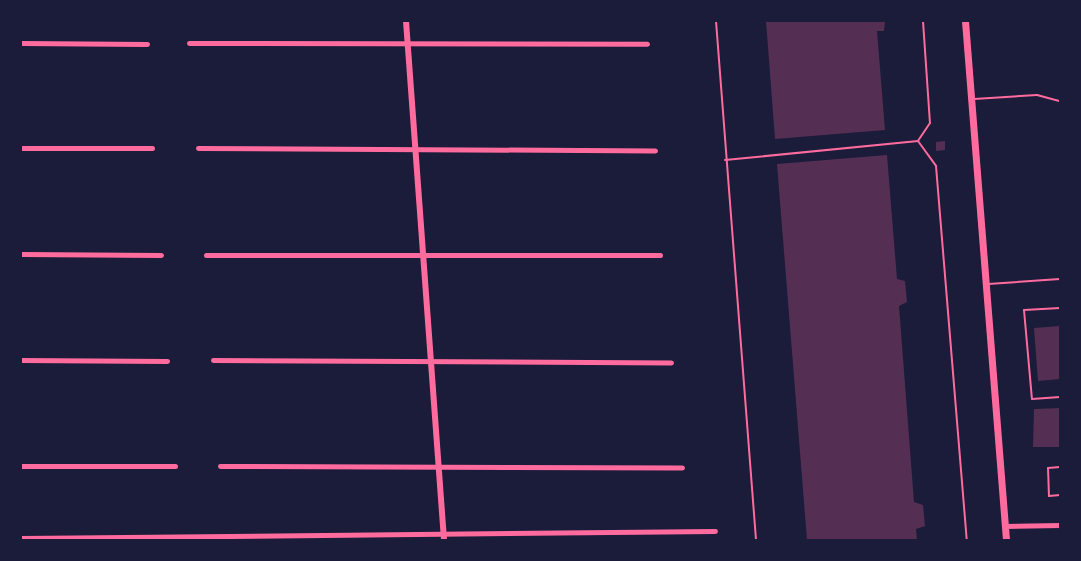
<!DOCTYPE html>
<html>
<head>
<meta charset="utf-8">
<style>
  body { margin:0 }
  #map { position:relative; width:1081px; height:561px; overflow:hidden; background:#1b1b3a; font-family:Arial,sans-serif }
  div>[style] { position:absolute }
  .building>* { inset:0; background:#542f53 }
  .service>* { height:2px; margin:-1px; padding:0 1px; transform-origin:1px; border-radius:1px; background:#ff6b9d }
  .minor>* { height:5px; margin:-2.5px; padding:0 2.5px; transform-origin:2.5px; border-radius:2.5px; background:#ff6b9d }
  .tertiary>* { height:6px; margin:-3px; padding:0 3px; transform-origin:3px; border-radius:3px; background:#ff6b9d }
  .secondary>* { height:7px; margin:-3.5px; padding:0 3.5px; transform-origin:3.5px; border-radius:3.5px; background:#ff6b9d }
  span { translate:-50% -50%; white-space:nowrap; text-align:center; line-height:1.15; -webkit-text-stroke:5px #1b1b3a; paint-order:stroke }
  .frame { position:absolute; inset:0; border:22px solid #1b1b3a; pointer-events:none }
</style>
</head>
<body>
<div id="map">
  <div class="building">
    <div style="clip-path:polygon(766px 21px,885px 21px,884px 31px,877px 31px,885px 130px,775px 139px)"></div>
    <div style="clip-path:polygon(945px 141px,945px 150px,936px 151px,936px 142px)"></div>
    <div style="clip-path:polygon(887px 155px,897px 279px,905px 281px,907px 302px,899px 306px,914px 502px,923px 505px,925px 526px,916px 529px,917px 540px,807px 540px,777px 164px)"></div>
    <div style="clip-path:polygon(1060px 326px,1060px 379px,1038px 381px,1034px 328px)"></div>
    <div style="clip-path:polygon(1060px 408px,1060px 447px,1033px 447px,1034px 409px)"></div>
  </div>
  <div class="service">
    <div style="left:716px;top:21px;width:521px;rotate:85.59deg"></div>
    <div style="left:923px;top:21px;width:102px;rotate:86.1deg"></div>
    <div style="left:930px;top:123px;width:22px;rotate:124deg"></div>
    <div style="left:918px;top:141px;width:31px;rotate:54deg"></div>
    <div style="left:936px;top:166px;width:375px;rotate:85.3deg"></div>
    <div style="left:974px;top:99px;width:63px;rotate:-3.6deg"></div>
    <div style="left:1037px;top:95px;width:24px;rotate:15deg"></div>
    <div style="left:725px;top:160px;width:194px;rotate:-5.6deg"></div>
    <div style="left:988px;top:284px;width:72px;rotate:-4deg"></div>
    <div style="left:1060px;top:308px;width:36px;rotate:177deg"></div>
    <div style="left:1024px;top:310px;width:89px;rotate:84.9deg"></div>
    <div style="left:1032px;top:399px;width:28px;rotate:-4deg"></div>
    <div style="left:1060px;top:467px;width:12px;rotate:175deg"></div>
    <div style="left:1048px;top:468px;width:28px;rotate:88deg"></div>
    <div style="left:1049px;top:496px;width:11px;rotate:-5deg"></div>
  </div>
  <div class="minor">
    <div style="left:21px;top:43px;width:126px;rotate:0.5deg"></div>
    <div style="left:189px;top:43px;width:458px;rotate:0.1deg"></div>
    <div style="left:21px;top:148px;width:131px"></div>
    <div style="left:198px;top:148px;width:457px;rotate:0.3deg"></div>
    <div style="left:21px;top:254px;width:140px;rotate:0.4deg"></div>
    <div style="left:206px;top:255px;width:454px"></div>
    <div style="left:21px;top:360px;width:146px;rotate:0.4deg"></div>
    <div style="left:213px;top:360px;width:458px;rotate:0.3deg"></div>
    <div style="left:21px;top:466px;width:154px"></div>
    <div style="left:220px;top:466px;width:462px;rotate:0.2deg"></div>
    <div style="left:1005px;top:526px;width:55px;rotate:-1deg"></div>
    <div style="left:21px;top:538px;width:694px;rotate:-0.58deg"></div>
  </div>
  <div class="tertiary">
    <div style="left:406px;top:21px;width:520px;rotate:85.81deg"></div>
  </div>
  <div class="secondary">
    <div style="left:965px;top:21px;width:521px;rotate:85.48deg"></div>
  </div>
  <div class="frame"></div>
</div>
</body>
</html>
